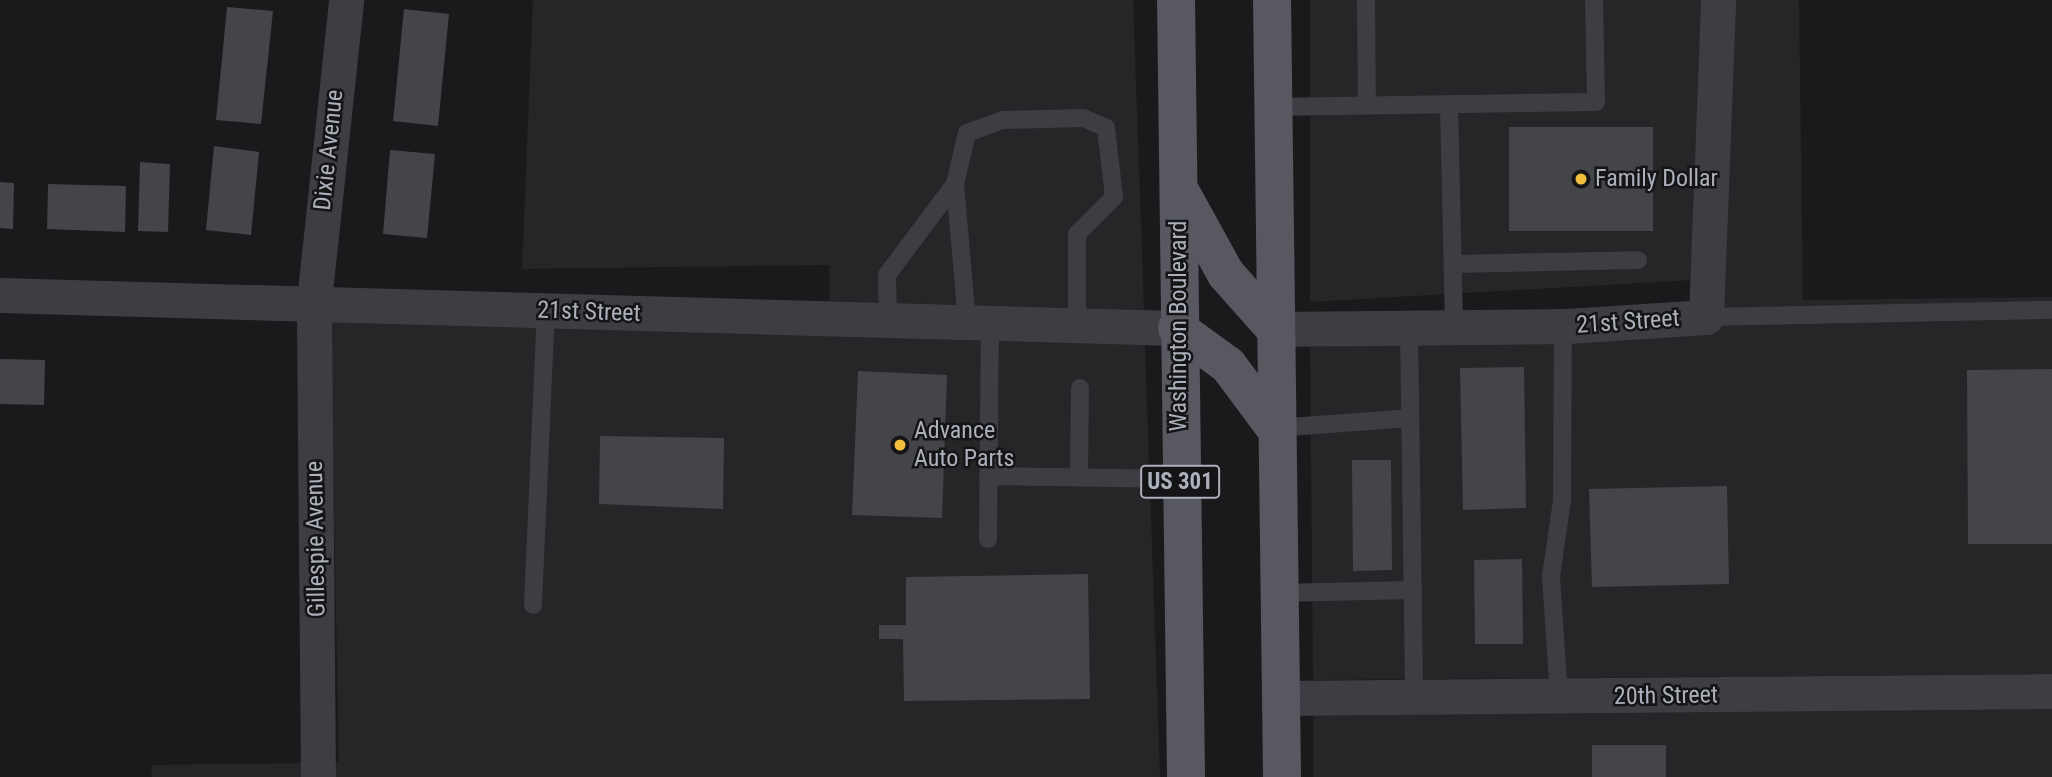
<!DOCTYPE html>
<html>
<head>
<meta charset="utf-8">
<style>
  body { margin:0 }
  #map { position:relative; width:2052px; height:777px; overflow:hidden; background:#1a1a1c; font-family:"Roboto Condensed",sans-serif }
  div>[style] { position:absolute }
  .built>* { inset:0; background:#262629 }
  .building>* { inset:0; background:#444549 }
  .lane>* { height:18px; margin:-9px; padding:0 9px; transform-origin:9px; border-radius:9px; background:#3d3d43 }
  .street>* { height:35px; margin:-17.5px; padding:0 17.5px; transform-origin:17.5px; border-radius:17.5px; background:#3d3d43 }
  .primary>* { height:38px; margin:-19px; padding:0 19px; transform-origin:19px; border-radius:19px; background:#575860 }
  .dots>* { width:19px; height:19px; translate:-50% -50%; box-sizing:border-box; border:4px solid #151517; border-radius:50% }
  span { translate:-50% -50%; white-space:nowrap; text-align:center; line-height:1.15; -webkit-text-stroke:5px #151517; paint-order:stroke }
  .shield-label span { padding:2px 5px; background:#151517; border:2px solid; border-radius:5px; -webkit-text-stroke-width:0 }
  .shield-label { font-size:23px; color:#acb0bb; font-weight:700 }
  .street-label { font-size:24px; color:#acb0bb }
  .poi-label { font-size:24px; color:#acb0bb }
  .left { translate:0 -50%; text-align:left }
</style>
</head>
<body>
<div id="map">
  <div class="built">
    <div style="clip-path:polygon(533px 0,1133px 0,1144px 310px,830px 301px,829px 265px,522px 269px)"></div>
    <div style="clip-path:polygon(1310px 0,1702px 0,1692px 280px,1310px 302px)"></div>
    <div style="clip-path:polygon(1733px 0,1799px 0,1803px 300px,2052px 297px,2052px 674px,1313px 680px,1310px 347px,1707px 335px,1722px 318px)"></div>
    <div style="clip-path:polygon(330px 319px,1145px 345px,1160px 777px,334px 777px,334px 763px,339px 762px)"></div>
    <div style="clip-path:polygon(2052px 709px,2052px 777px,1313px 777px,1313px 714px)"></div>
    <div style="clip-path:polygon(302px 763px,303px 777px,152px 777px,151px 765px)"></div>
  </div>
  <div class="building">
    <div style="clip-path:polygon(227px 7px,273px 11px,261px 124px,216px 120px)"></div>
    <div style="clip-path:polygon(404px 9px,449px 14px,438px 126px,393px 121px)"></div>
    <div style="clip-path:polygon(1509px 127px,1653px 127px,1653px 231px,1509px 231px)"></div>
    <div style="clip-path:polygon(214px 146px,259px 152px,251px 235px,206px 230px)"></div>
    <div style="clip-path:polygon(390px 150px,435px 154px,427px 238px,383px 234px)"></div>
    <div style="clip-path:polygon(140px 162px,170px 164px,168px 232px,138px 231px)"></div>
    <div style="clip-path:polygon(0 182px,14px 183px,13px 229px,0 228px)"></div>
    <div style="clip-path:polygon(48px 184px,126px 186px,125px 232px,47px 229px)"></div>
    <div style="clip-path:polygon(0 359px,45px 360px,44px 405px,0 404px)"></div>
    <div style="clip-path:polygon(1524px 367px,1526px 508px,1463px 510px,1460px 368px)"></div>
    <div style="clip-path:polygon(2052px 369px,2052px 544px,1968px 544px,1967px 370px)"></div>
    <div style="clip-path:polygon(858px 371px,947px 375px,942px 518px,852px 515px)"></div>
    <div style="clip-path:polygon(600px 436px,724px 438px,723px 509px,599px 504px)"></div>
    <div style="clip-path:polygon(1352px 460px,1391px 460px,1392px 570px,1353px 571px)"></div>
    <div style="clip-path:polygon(1727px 486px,1729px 584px,1592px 587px,1589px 489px)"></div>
    <div style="clip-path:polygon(1522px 559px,1523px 644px,1475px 644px,1474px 560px)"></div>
    <div style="clip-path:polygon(1088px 574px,1090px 699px,904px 701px,903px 639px,879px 639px,879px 625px,906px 625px,906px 577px)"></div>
    <div style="clip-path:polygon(1592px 745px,1666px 745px,1666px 777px,1592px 777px)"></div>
  </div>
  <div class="lane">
    <div style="left:1366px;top:0;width:105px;rotate:89.5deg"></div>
    <div style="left:1449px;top:105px;width:224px;rotate:88.7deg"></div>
    <div style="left:1273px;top:107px;width:323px;rotate:-0.9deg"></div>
    <div style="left:1596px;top:102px;width:102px;rotate:-91.1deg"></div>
    <div style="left:955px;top:184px;width:139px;rotate:85deg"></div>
    <div style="left:1453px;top:264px;width:185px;rotate:-1.2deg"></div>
    <div style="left:1706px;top:317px;width:346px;rotate:-1.2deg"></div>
    <div style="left:888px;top:320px;width:45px;rotate:-91.3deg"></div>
    <div style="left:887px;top:275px;width:114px;rotate:-53.2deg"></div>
    <div style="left:955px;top:184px;width:52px;rotate:-76.8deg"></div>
    <div style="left:967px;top:133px;width:37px;rotate:-20deg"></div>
    <div style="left:1002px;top:120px;width:81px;rotate:-1.4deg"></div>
    <div style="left:1083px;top:118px;width:25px;rotate:23deg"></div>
    <div style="left:1106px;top:128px;width:69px;rotate:83.4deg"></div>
    <div style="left:1114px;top:197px;width:52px;rotate:135deg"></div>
    <div style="left:1077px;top:234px;width:91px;rotate:90deg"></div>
    <div style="left:1409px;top:329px;width:366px;rotate:89.2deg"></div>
    <div style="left:1275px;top:428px;width:135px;rotate:-4.2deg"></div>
    <div style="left:988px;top:476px;width:192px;rotate:0.9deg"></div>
    <div style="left:1079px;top:477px;width:89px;rotate:-89.4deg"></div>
    <div style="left:988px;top:539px;width:216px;rotate:-89.5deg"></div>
    <div style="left:1279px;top:593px;width:134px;rotate:-1.3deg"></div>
    <div style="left:533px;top:605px;width:294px;rotate:-87.5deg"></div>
    <div style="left:1559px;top:697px;width:121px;rotate:-93.8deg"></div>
    <div style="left:1551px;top:576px;width:76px;rotate:-81.7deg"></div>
    <div style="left:1562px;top:501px;width:175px;rotate:-89.7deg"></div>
  </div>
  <div class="street">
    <div style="left:0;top:295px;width:1177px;rotate:1.61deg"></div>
    <div style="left:1275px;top:329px;width:292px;rotate:-0.6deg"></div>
    <div style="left:1567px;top:326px;width:139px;rotate:-3.7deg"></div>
    <div style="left:1706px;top:317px;width:317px;rotate:-87.8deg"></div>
    <div style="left:1281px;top:698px;width:771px;rotate:-0.52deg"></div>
    <div style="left:318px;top:777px;width:476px;rotate:-90.5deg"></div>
    <div style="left:314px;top:301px;width:303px;rotate:-83.9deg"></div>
  </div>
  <div class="primary">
    <div style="left:1176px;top:0;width:777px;rotate:89.26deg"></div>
    <div style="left:1272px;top:0;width:777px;rotate:89.26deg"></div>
    <div style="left:1179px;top:189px;width:97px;rotate:61.1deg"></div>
    <div style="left:1226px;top:274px;width:74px;rotate:48.3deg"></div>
    <div style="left:1177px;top:328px;width:63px;rotate:36deg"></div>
    <div style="left:1228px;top:365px;width:79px;rotate:53.3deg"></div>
  </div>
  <div class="dots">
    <div style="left:1581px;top:179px;background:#f1bf3c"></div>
    <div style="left:900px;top:445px;background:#f1bf3c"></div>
  </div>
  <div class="shield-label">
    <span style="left:1180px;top:482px">US 301</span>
  </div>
  <div class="street-label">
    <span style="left:329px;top:150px;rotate:-84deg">Dixie Avenue</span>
    <span style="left:589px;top:312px;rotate:2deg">21st Street</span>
    <span style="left:1628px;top:322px;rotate:-4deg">21st Street</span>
    <span style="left:1179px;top:326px;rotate:-90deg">Washington Boulevard</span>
    <span style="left:316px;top:539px;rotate:-91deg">Gillespie Avenue</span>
    <span style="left:1666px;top:696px;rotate:-1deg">20th Street</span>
  </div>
  <div class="poi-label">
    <span class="left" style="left:1595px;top:179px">Family Dollar</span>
    <span class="left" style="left:914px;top:445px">Advance<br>Auto Parts</span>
  </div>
</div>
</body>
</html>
